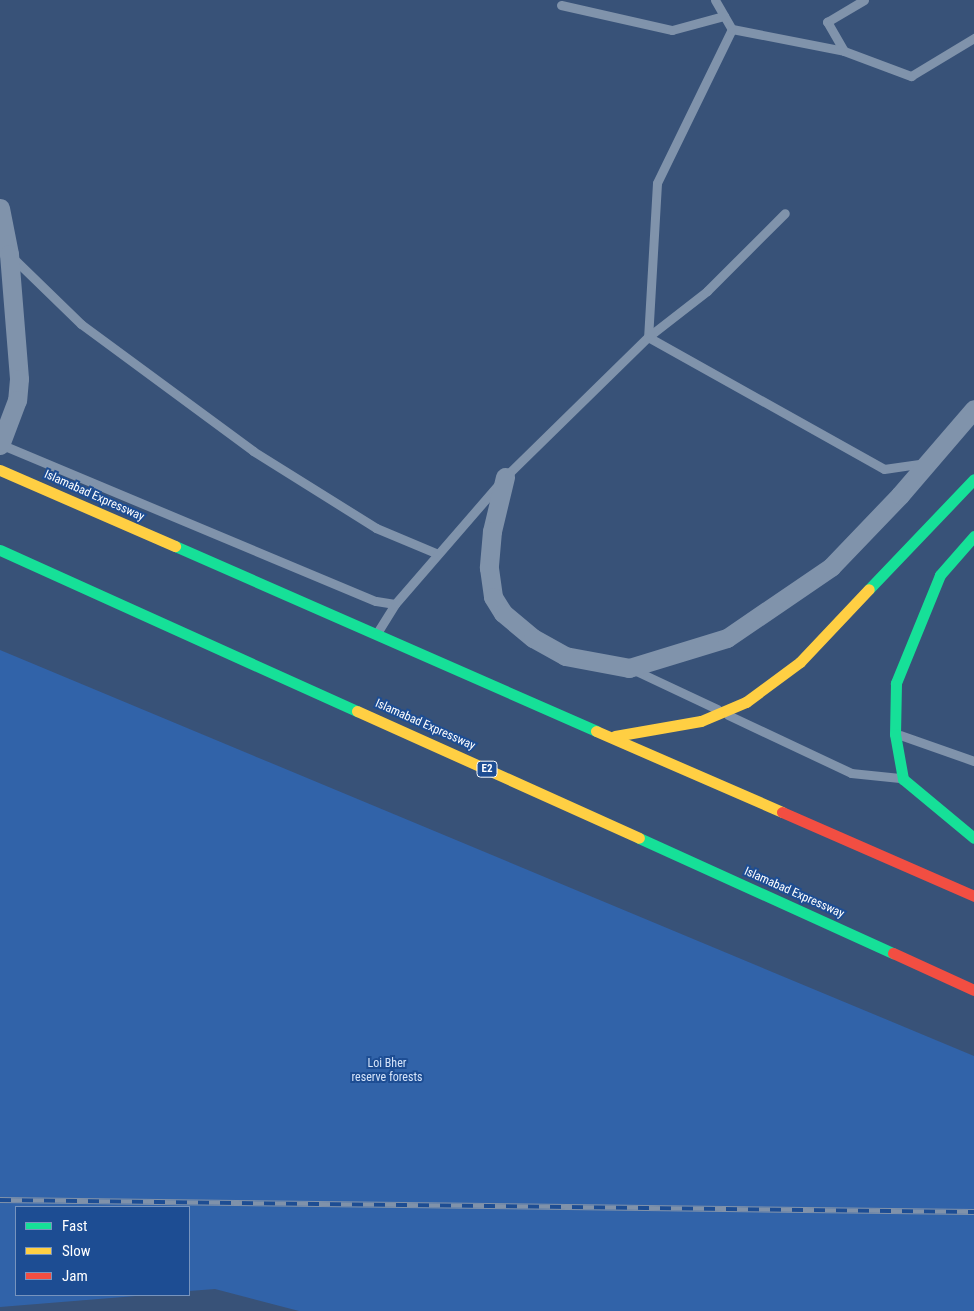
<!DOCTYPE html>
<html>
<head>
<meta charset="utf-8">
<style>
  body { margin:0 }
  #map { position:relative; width:974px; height:1311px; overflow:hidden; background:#385278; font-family:"Roboto Condensed",sans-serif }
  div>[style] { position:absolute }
  .green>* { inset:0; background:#3163a9 }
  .lane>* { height:9px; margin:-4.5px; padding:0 4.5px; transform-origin:4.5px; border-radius:4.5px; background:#8093ab }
  .street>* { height:19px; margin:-9.5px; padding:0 9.5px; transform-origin:9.5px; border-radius:9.5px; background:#8093ab }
  .fast>* { height:11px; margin:-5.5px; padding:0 5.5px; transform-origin:5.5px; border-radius:5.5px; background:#16e098 }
  .slow>* { height:11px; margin:-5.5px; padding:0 5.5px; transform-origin:5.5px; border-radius:5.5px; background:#ffcf43 }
  .jam>* { height:11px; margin:-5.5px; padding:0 5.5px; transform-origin:5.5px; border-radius:5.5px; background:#f24e42 }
  .rail>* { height:5.5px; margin-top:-2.75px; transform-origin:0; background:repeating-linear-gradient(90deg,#1d4d93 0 11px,#8092aa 0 22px); box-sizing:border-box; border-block:1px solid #8092aa }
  span { translate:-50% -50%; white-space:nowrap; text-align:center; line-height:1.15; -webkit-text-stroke:4px #1d4d93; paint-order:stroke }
  .shield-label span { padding:1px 4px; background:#1d4d93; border:1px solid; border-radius:4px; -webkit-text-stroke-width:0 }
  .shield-label { font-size:11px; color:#fff; font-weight:700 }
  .street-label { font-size:12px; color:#fff }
  .park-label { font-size:12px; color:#d5e4fa }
  .legend { position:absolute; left:15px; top:1206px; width:175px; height:90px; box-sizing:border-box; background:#1d4d93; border:1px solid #7794be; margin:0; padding:6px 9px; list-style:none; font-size:15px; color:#fff }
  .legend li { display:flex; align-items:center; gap:10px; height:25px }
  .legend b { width:25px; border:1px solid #7794be }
</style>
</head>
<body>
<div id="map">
  <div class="green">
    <div style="clip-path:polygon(0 650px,974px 1056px,974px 1311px,299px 1311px,215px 1289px,189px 1291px,189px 1207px,16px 1207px,16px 1295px,148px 1295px,0 1307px)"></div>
  </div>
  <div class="lane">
    <div style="left:715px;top:0;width:34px;rotate:60deg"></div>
    <div style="left:732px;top:29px;width:171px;rotate:116deg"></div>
    <div style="left:657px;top:183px;width:154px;rotate:93.3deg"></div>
    <div style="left:648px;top:337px;width:270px;rotate:29.2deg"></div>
    <div style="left:884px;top:469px;width:41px;rotate:-8.3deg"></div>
    <div style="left:561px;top:5px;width:114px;rotate:12.7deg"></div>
    <div style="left:672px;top:30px;width:54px;rotate:-15.1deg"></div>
    <div style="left:732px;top:29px;width:114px;rotate:11.1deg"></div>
    <div style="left:844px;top:51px;width:72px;rotate:20.5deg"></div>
    <div style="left:911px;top:76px;width:74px;rotate:-31.1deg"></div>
    <div style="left:844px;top:51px;width:34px;rotate:-120deg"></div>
    <div style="left:827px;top:22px;width:43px;rotate:-30.7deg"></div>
    <div style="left:11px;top:256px;width:98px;rotate:44.2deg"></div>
    <div style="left:81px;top:324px;width:214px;rotate:36.4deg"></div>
    <div style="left:253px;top:451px;width:145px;rotate:32deg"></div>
    <div style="left:376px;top:528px;width:67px;rotate:22.8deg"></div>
    <div style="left:0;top:444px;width:407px;rotate:22.7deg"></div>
    <div style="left:376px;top:601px;width:19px;rotate:9deg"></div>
    <div style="left:377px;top:633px;width:34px;rotate:-58deg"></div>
    <div style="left:395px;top:604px;width:168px;rotate:-49.1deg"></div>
    <div style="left:505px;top:477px;width:200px;rotate:-44.4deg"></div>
    <div style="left:648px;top:337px;width:75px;rotate:-37.9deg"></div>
    <div style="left:707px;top:291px;width:110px;rotate:-45deg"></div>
    <div style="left:634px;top:670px;width:92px;rotate:25.2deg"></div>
    <div style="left:728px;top:715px;width:136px;rotate:25.2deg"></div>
    <div style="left:851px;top:773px;width:49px;rotate:5.8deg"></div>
    <div style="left:900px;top:735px;width:78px;rotate:19.4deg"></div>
  </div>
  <div class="street">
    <div style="left:0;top:208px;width:47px;rotate:78.9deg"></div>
    <div style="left:9px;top:254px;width:125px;rotate:85.4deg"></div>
    <div style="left:19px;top:379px;width:21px;rotate:95deg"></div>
    <div style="left:17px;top:400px;width:48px;rotate:110.7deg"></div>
    <div style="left:505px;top:477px;width:56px;rotate:103.5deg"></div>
    <div style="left:492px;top:531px;width:37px;rotate:95deg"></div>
    <div style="left:489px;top:568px;width:29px;rotate:82deg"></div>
    <div style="left:493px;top:597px;width:19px;rotate:58deg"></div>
    <div style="left:503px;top:613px;width:39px;rotate:40deg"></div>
    <div style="left:533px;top:638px;width:37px;rotate:29deg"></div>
    <div style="left:565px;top:656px;width:65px;rotate:10.6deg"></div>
    <div style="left:629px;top:668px;width:102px;rotate:-17deg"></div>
    <div style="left:727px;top:638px;width:126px;rotate:-34.3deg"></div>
    <div style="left:831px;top:567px;width:100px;rotate:-46.2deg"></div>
    <div style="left:900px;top:495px;width:113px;rotate:-49.3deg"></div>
  </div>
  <div class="fast">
    <div style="left:974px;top:536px;width:52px;rotate:131.1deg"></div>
    <div style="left:940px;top:575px;width:117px;rotate:112.2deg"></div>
    <div style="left:896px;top:683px;width:51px;rotate:91.1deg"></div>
    <div style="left:895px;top:734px;width:46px;rotate:79.9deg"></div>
    <div style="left:903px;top:779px;width:92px;rotate:39.7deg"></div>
    <div style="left:175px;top:546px;width:460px;rotate:23.7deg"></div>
    <div style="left:0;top:550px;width:392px;rotate:24.3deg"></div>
    <div style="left:869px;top:589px;width:152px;rotate:-46.3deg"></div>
    <div style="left:639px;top:838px;width:279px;rotate:24.4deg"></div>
  </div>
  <div class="slow">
    <div style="left:0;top:470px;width:191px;rotate:23.5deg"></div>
    <div style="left:357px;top:711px;width:309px;rotate:24.2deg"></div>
    <div style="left:596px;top:731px;width:203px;rotate:23.5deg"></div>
    <div style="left:615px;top:736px;width:87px;rotate:-9.9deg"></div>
    <div style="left:701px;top:721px;width:49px;rotate:-22.9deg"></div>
    <div style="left:746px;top:702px;width:67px;rotate:-36.5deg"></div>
    <div style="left:800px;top:662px;width:100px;rotate:-46.6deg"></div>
  </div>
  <div class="jam">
    <div style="left:782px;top:812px;width:210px;rotate:23.6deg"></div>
    <div style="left:893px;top:953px;width:89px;rotate:24.6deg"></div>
  </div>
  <div class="rail">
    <div style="left:0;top:1200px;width:974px;rotate:0.71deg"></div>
  </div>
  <div class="shield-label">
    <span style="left:487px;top:769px">E2</span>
  </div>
  <div class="street-label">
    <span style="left:94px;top:496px;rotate:24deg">Islamabad Expressway</span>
    <span style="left:425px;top:725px;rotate:24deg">Islamabad Expressway</span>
    <span style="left:794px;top:893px;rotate:24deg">Islamabad Expressway</span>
  </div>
  <div class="park-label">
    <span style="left:387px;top:1071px">Loi Bher<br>reserve forests</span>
  </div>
  <ul class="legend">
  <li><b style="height:6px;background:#16e098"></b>Fast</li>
  <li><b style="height:6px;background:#ffcf43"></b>Slow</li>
  <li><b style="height:6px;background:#f24e42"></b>Jam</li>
  </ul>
</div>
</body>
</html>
